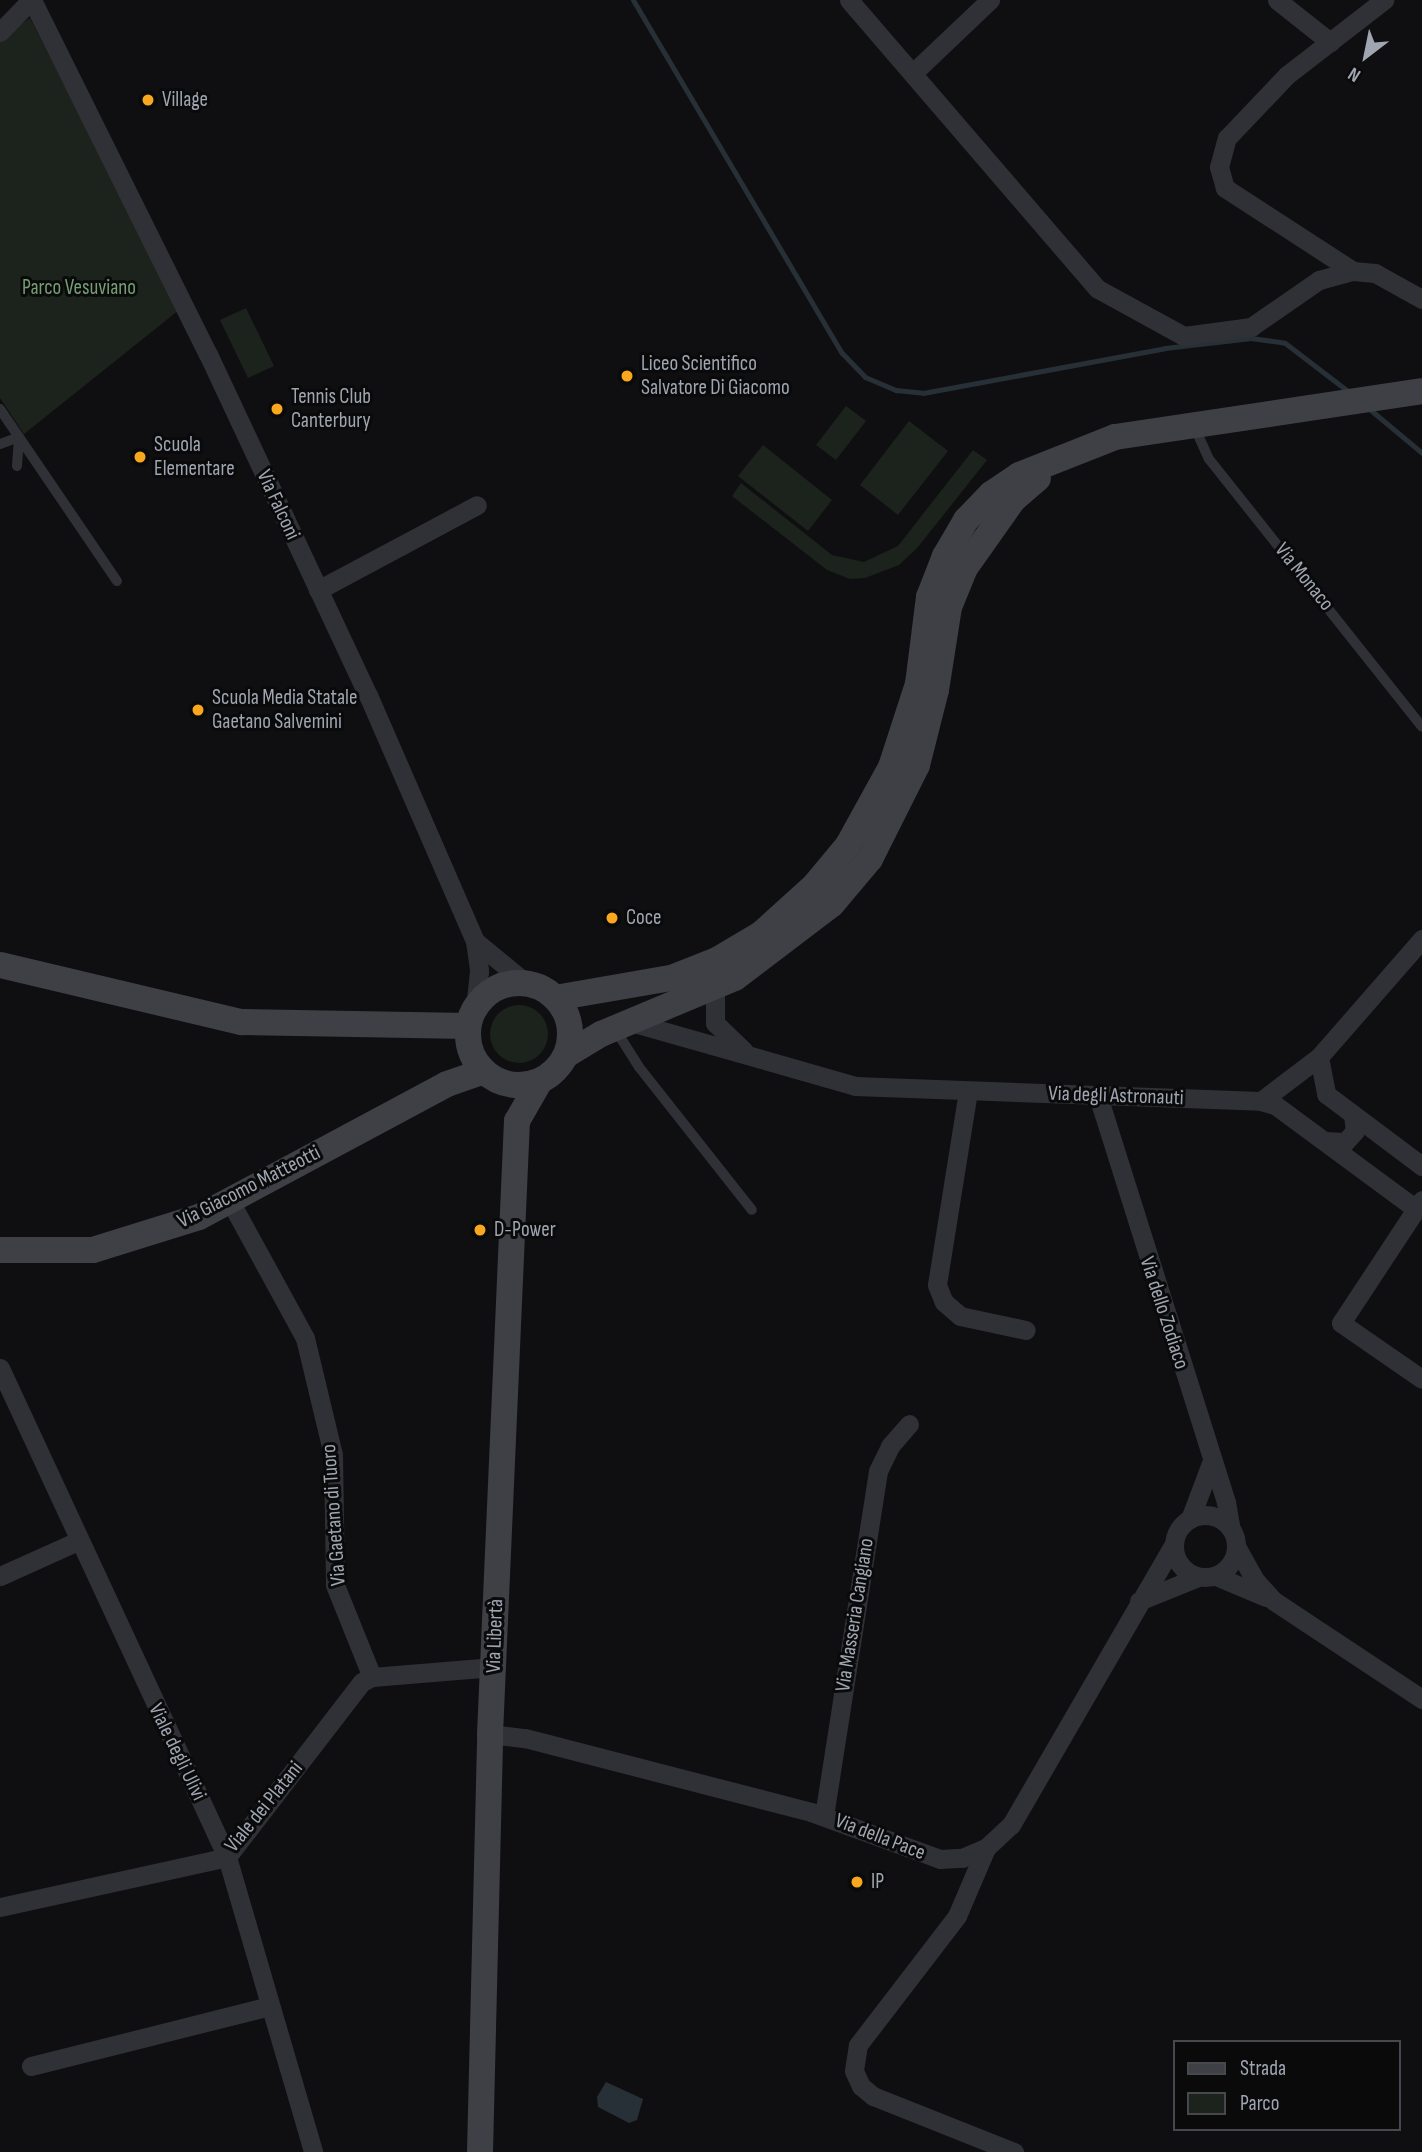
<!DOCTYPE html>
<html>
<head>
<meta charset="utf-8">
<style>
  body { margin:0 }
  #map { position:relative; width:1422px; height:2152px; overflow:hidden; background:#0f0f11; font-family:"Sofia Sans Condensed",sans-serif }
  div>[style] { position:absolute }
  .green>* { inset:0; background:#1b231c }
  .round { border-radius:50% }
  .water>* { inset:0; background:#273036 }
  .stream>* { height:5px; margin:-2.5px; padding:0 2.5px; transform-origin:2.5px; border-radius:2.5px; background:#273036 }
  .lane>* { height:10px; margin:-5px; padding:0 5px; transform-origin:5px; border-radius:5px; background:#303136 }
  .street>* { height:19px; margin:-9.5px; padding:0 9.5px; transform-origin:9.5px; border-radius:9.5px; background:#303136 }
  .street>.ring { margin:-9.5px; padding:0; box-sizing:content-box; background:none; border:19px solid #303136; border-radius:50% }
  .secondary>* { height:26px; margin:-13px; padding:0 13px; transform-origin:13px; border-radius:13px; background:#3e4046 }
  .secondary>.ring { margin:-13px; padding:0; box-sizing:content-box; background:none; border:26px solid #3e4046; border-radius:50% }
  .dots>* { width:19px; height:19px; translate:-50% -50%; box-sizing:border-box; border:4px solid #0a0a0b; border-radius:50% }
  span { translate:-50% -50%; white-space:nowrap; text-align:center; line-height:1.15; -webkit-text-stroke:6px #0a0a0b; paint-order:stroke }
  .poi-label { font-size:21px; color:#9fa6b2 }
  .left { translate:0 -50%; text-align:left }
  .park-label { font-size:21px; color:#759e76 }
  .street-label { font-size:21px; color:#9fa6b2 }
  .legend { position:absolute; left:1173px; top:2040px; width:228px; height:91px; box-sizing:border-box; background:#0a0a0b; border:2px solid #46484e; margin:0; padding:9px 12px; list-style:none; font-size:21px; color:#9fa6b2 }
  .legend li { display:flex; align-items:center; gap:14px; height:35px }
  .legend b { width:35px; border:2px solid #46484e }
  .north { position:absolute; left:1331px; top:21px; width:70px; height:70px; -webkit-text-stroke:5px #0a0a0b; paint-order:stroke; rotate:212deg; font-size:19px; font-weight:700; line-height:28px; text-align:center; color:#9fa6b2 }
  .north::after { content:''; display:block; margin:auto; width:24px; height:32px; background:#9fa6b2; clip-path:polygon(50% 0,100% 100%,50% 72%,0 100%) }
</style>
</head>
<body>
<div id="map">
  <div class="green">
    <div style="clip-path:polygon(30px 18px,179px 310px,24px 434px,0 398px,0 38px)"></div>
    <div style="clip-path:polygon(246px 308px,274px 366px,248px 378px,220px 320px)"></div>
    <div style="clip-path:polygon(846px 406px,866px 421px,836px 460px,816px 445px)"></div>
    <div style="clip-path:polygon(909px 421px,948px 451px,898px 515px,860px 485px)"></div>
    <div style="clip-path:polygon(763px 445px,832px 500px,808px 531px,738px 476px)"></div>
    <div style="clip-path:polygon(973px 450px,987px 460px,918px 547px,899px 565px,865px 578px,850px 579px,827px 570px,732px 496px,741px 483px,832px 555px,864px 562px,898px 546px)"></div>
    <div class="round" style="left:490px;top:1005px;width:58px;height:58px"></div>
  </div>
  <div class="water">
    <div style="clip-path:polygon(606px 2082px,643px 2099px,637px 2120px,629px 2123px,598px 2107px,597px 2097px)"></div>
  </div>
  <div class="stream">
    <div style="left:633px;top:0;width:410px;rotate:59.4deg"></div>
    <div style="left:842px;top:353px;width:33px;rotate:46deg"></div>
    <div style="left:865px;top:377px;width:34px;rotate:23deg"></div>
    <div style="left:896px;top:390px;width:27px;rotate:6deg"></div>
    <div style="left:923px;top:393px;width:246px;rotate:-10.5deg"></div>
    <div style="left:1165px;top:348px;width:87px;rotate:-6.6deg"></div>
    <div style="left:1251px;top:338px;width:34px;rotate:8deg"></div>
    <div style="left:1285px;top:343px;width:81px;rotate:37.4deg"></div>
    <div style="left:1367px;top:407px;width:72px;rotate:39.9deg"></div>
  </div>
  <div class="lane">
    <div style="left:0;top:409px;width:208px;rotate:55.8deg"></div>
    <div style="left:1195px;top:428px;width:34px;rotate:66deg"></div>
    <div style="left:1209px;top:459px;width:342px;rotate:51.5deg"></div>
    <div style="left:0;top:444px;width:20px;rotate:-20deg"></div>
    <div style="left:19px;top:437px;width:29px;rotate:94deg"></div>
    <div style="left:615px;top:1029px;width:45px;rotate:57.7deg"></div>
    <div style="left:639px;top:1067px;width:182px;rotate:51.7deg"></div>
  </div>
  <div class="street">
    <div style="left:32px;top:0;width:395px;rotate:63.6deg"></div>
    <div style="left:208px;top:354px;width:377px;rotate:64.9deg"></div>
    <div style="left:368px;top:695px;width:268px;rotate:66.5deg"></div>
    <div style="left:475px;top:941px;width:30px;rotate:82deg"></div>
    <div style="left:479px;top:971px;width:36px;rotate:96deg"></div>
    <div style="left:849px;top:0;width:381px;rotate:49.3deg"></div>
    <div style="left:1098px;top:289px;width:98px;rotate:28.7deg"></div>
    <div style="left:1184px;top:336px;width:68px;rotate:-7.7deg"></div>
    <div style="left:1251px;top:327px;width:83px;rotate:-34.7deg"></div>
    <div style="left:1319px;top:280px;width:35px;rotate:-15deg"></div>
    <div style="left:1353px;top:271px;width:22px;rotate:5deg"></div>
    <div style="left:1375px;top:273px;width:54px;rotate:29deg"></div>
    <div style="left:1277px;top:0;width:68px;rotate:38.4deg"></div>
    <div style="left:0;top:32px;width:45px;rotate:-45.9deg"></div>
    <div style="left:914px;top:72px;width:105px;rotate:-43.5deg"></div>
    <div style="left:1353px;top:271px;width:153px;rotate:-147deg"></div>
    <div style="left:1225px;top:188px;width:22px;rotate:-106deg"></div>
    <div style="left:1219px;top:167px;width:30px;rotate:-75deg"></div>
    <div style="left:1227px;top:138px;width:87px;rotate:-46.4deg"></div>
    <div style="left:1287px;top:75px;width:123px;rotate:-37.7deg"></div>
    <div style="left:318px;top:590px;width:180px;rotate:-28.1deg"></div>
    <div style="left:475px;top:941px;width:66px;rotate:39.5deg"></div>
    <div style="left:715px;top:989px;width:34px;rotate:90deg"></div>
    <div style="left:715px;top:1023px;width:40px;rotate:44deg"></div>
    <div style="left:631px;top:1022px;width:233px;rotate:15.9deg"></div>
    <div style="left:855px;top:1086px;width:406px;rotate:2.1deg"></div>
    <div style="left:1261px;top:1101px;width:73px;rotate:-37.2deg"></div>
    <div style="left:1319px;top:1057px;width:157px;rotate:-48.9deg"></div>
    <div style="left:1319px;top:1057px;width:38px;rotate:79deg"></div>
    <div style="left:1326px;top:1094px;width:120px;rotate:36.9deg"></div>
    <div style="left:968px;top:1091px;width:196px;rotate:99.1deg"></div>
    <div style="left:937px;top:1285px;width:18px;rotate:68deg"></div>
    <div style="left:944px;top:1302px;width:21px;rotate:41deg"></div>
    <div style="left:960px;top:1316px;width:67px;rotate:12deg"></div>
    <div style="left:1098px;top:1096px;width:426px;rotate:72.5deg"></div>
    <div style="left:1226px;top:1502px;width:27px;rotate:80deg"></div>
    <div style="left:1261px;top:1101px;width:15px;rotate:16deg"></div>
    <div style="left:1275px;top:1105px;width:175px;rotate:36.4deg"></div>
    <div style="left:1324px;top:1141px;width:21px;rotate:3deg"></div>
    <div style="left:1345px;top:1142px;width:15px;rotate:-48deg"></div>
    <div style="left:1355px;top:1131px;width:16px;rotate:-97deg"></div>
    <div style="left:1422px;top:1200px;width:147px;rotate:123.4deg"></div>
    <div style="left:1341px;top:1323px;width:98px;rotate:34.7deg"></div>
    <div style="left:230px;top:1201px;width:156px;rotate:61.3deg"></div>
    <div style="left:305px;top:1338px;width:120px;rotate:76.5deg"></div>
    <div style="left:333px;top:1455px;width:130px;rotate:89.1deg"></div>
    <div style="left:335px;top:1585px;width:99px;rotate:68.1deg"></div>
    <div style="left:0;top:1368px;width:539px;rotate:65.1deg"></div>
    <div style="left:227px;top:1857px;width:307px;rotate:73.7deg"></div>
    <div class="ring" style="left:1174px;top:1515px;width:43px;height:43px"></div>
    <div style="left:1190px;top:1519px;width:60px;rotate:-69.4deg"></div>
    <div style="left:1236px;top:1546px;width:39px;rotate:61deg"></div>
    <div style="left:1255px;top:1580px;width:28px;rotate:48deg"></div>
    <div style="left:1274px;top:1601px;width:178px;rotate:33.5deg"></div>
    <div style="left:0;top:1576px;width:85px;rotate:-24.2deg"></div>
    <div style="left:1216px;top:1576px;width:54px;rotate:22.8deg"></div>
    <div style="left:1139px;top:1601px;width:64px;rotate:-22.1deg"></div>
    <div style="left:490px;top:1734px;width:35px;rotate:7deg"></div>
    <div style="left:525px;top:1738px;width:295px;rotate:14.5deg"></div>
    <div style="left:811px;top:1812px;width:137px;rotate:20deg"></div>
    <div style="left:940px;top:1859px;width:22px;rotate:-3deg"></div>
    <div style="left:962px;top:1858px;width:26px;rotate:-23deg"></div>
    <div style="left:986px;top:1848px;width:34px;rotate:-43deg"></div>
    <div style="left:1011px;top:1825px;width:323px;rotate:-59.9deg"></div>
    <div style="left:824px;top:1816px;width:349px;rotate:-81.1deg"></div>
    <div style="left:878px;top:1471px;width:28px;rotate:-64deg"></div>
    <div style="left:890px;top:1446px;width:29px;rotate:-49deg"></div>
    <div style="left:986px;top:1848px;width:74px;rotate:113.1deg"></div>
    <div style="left:957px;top:1916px;width:163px;rotate:127.5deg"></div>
    <div style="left:858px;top:2045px;width:26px;rotate:99deg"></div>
    <div style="left:854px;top:2071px;width:17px;rotate:65deg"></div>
    <div style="left:861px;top:2086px;width:16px;rotate:40deg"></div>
    <div style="left:873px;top:2096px;width:152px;rotate:21.7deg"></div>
    <div style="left:0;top:1907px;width:232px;rotate:-12.4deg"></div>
    <div style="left:227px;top:1857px;width:221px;rotate:-52.4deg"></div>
    <div style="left:362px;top:1682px;width:11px;rotate:-27deg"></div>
    <div style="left:372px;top:1677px;width:122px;rotate:-4.7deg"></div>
    <div style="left:31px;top:2066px;width:246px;rotate:-14.1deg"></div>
  </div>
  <div class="secondary">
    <div style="left:0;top:965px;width:249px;rotate:13.3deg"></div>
    <div style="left:242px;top:1022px;width:226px;rotate:1deg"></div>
    <div class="ring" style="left:468px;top:983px;width:76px;height:76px"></div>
    <div style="left:555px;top:998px;width:118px;rotate:-9.8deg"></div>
    <div style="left:671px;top:978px;width:49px;rotate:-21.4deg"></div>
    <div style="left:717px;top:960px;width:51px;rotate:-30.6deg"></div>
    <div style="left:761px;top:934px;width:72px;rotate:-42.2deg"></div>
    <div style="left:814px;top:886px;width:53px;rotate:-50.3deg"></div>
    <div style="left:848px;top:845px;width:89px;rotate:-61.1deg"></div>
    <div style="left:891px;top:767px;width:87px;rotate:-72deg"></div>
    <div style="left:918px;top:684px;width:88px;rotate:-82.8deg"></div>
    <div style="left:929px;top:597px;width:44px;rotate:-68.7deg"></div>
    <div style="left:945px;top:556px;width:42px;rotate:-59.7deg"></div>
    <div style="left:966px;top:520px;width:36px;rotate:-46deg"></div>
    <div style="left:991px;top:494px;width:34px;rotate:-34deg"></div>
    <div style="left:1019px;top:475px;width:103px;rotate:-21.6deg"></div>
    <div style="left:1115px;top:437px;width:310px;rotate:-8.5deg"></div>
    <div style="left:566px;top:1055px;width:41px;rotate:-31deg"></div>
    <div style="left:601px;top:1034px;width:145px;rotate:-22.7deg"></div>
    <div style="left:735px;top:978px;width:122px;rotate:-37.3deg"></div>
    <div style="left:832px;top:904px;width:59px;rotate:-49.8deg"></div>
    <div style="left:870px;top:859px;width:105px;rotate:-63.4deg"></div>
    <div style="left:917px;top:765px;width:77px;rotate:-75.8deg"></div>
    <div style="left:936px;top:690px;width:84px;rotate:-81.1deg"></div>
    <div style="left:949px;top:607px;width:42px;rotate:-67.7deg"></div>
    <div style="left:965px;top:568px;width:83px;rotate:-54.8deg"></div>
    <div style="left:1013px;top:500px;width:33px;rotate:-41deg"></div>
    <div style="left:0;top:1250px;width:93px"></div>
    <div style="left:93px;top:1250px;width:111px;rotate:-17.3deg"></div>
    <div style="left:199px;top:1217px;width:281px;rotate:-28.2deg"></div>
    <div style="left:447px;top:1084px;width:39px;rotate:-19deg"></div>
    <div style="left:480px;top:2152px;width:418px;rotate:-88.6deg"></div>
    <div style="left:490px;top:1734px;width:614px;rotate:-87.48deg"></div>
    <div style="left:517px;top:1121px;width:46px;rotate:-60.1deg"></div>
  </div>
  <div class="dots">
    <div style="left:148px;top:100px;background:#f9a71f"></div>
    <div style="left:627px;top:376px;background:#f9a71f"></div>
    <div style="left:277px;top:409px;background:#f9a71f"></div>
    <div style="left:140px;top:457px;background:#f9a71f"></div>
    <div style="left:198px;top:710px;background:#f9a71f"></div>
    <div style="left:612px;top:918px;background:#f9a71f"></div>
    <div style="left:480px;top:1230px;background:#f9a71f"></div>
    <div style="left:857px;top:1882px;background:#f9a71f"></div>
  </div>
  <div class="poi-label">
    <span class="left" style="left:162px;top:100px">Village</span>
    <span class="left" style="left:641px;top:376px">Liceo Scientifico<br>Salvatore Di Giacomo</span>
    <span class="left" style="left:291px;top:409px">Tennis Club<br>Canterbury</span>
    <span class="left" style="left:154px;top:457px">Scuola<br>Elementare</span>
    <span class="left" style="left:212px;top:710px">Scuola Media Statale<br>Gaetano Salvemini</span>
    <span class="left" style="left:626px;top:918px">Coce</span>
    <span class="left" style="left:494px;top:1230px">D-Power</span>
    <span class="left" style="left:871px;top:1882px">IP</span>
  </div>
  <div class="park-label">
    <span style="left:79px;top:288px">Parco Vesuviano</span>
  </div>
  <div class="street-label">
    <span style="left:278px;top:505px;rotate:65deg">Via Falconi</span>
    <span style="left:1304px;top:577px;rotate:51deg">Via Monaco</span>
    <span style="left:1116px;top:1096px;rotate:2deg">Via degli Astronauti</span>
    <span style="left:249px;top:1187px;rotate:-27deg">Via Giacomo Matteotti</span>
    <span style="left:1164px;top:1313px;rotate:72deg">Via dello Zodiaco</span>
    <span style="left:334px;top:1515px;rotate:-94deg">Via Gaetano di Tuoro</span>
    <span style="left:855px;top:1615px;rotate:-81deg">Via Masseria Cangiano</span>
    <span style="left:495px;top:1636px;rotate:-88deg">Via Libertà</span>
    <span style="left:177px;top:1752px;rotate:64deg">Viale degli Ulivi</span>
    <span style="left:264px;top:1807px;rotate:-51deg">Viale dei Platani</span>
    <span style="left:880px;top:1837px;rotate:21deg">Via della Pace</span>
  </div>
  <ul class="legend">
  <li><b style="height:9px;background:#3e4046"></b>Strada</li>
  <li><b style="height:19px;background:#1b231c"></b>Parco</li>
  </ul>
  <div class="north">N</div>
</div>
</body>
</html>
